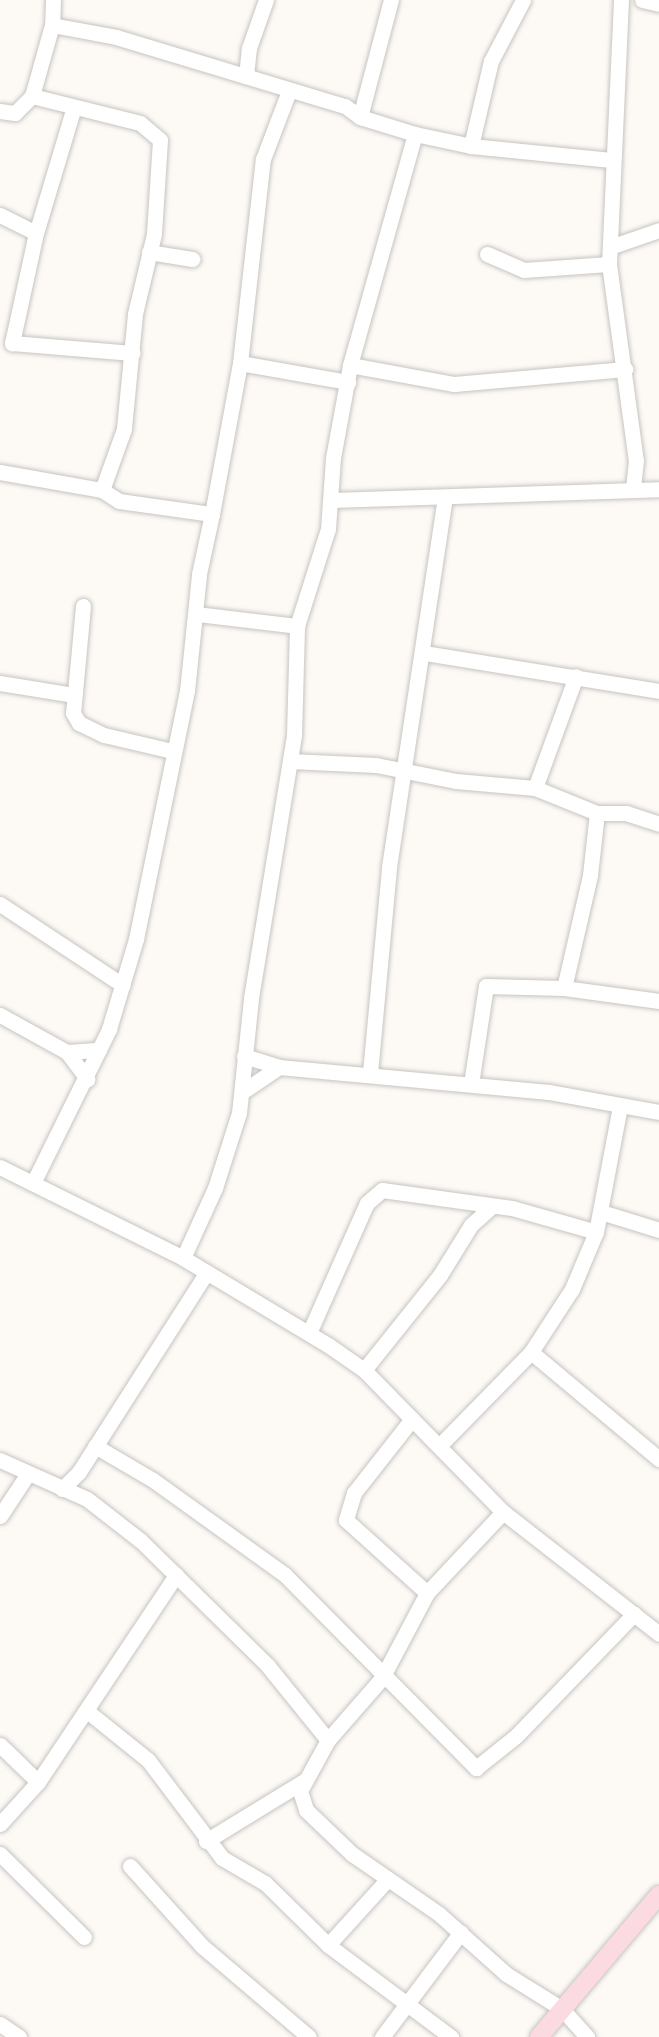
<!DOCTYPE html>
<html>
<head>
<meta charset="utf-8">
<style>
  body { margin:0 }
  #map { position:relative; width:659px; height:2037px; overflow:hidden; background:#fdfaf6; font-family:"Alegreya Sans",sans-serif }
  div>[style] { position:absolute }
  .roads { filter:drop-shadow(0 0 2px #c7c4c0) drop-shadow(0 0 2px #c7c4c0) }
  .minor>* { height:15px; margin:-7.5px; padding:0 7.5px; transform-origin:7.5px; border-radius:7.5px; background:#fff }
  .major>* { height:18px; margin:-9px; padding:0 9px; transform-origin:9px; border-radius:9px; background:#fbdae2 }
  span { translate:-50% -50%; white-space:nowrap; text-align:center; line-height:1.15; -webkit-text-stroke:5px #fff; paint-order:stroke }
</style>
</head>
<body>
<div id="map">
  <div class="roads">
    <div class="minor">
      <div style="left:53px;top:0;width:25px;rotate:92deg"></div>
      <div style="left:52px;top:25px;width:65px;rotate:10.6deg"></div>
      <div style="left:116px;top:37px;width:239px;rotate:16.8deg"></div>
      <div style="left:345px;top:106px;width:19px;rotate:36deg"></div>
      <div style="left:360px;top:117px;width:58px;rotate:17.2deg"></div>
      <div style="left:415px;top:134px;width:57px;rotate:12.1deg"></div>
      <div style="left:471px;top:146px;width:141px;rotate:5.7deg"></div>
      <div style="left:621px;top:0;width:264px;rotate:92.6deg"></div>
      <div style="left:609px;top:264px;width:198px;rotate:82.2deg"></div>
      <div style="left:636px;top:460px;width:30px;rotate:96deg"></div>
      <div style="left:642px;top:0;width:17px;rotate:13deg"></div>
      <div style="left:246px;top:76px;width:28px;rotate:-84deg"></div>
      <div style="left:249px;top:48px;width:51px;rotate:-70.5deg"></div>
      <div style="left:32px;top:96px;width:74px;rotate:-74.3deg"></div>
      <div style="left:73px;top:110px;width:128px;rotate:106.7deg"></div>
      <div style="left:36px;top:233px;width:113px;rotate:102.3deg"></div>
      <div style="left:12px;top:343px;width:121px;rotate:4.7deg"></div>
      <div style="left:0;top:111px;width:15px;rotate:8deg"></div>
      <div style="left:15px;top:113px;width:24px;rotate:-45deg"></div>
      <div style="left:32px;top:96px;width:111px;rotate:14deg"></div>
      <div style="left:140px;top:123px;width:26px;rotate:40deg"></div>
      <div style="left:160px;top:140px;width:94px;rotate:93.7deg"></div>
      <div style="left:154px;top:234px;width:82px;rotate:103.4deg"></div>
      <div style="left:135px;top:314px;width:116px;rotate:95.5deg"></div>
      <div style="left:124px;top:429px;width:65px;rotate:109.8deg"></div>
      <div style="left:360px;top:117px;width:121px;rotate:-75.2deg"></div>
      <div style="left:471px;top:146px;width:87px;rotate:-76.8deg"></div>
      <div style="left:491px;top:61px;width:69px;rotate:-62.3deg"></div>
      <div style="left:0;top:215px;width:40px;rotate:26.6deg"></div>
      <div style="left:610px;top:247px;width:52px;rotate:-19.1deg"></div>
      <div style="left:149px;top:252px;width:44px;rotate:9.2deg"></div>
      <div style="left:487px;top:254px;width:40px;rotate:23.4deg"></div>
      <div style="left:524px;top:270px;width:85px;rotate:-4deg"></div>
      <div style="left:240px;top:363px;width:110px;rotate:10deg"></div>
      <div style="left:350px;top:365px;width:106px;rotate:10.4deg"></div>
      <div style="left:454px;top:384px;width:172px;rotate:-5deg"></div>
      <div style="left:0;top:472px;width:104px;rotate:10deg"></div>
      <div style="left:102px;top:490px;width:20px;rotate:33deg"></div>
      <div style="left:119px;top:501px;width:94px;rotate:8deg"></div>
      <div style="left:212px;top:514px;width:154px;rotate:-79.5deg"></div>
      <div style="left:240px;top:363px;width:205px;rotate:-83.6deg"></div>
      <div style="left:263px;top:159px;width:73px;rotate:-69.1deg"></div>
      <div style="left:332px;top:500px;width:327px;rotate:-1.9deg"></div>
      <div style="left:83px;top:606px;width:107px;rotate:95.3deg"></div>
      <div style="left:73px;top:713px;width:12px;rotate:59deg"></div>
      <div style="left:79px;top:723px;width:28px;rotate:26deg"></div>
      <div style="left:104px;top:735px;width:70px;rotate:13.2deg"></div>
      <div style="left:197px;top:614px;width:101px;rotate:6.8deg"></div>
      <div style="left:425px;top:653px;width:237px;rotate:9.2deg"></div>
      <div style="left:0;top:683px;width:74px;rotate:9.3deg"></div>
      <div style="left:290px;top:761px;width:86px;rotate:2.7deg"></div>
      <div style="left:376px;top:765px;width:82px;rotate:11.3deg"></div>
      <div style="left:456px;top:781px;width:79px;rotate:5.1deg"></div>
      <div style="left:535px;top:788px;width:67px;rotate:22deg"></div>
      <div style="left:597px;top:813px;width:29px"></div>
      <div style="left:626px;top:813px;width:35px;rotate:18deg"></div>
      <div style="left:535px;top:788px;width:119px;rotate:-69.9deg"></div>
      <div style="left:0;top:904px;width:147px;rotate:33.4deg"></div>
      <div style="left:564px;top:988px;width:116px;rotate:-77deg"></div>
      <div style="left:590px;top:875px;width:62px;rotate:-83.6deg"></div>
      <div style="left:0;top:1015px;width:77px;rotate:28.9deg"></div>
      <div style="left:67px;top:1052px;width:34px;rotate:53deg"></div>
      <div style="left:67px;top:1052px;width:32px;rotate:-4deg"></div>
      <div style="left:244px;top:1056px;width:37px;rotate:17deg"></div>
      <div style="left:279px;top:1067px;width:271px;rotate:5.3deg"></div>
      <div style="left:549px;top:1092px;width:112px;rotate:10.3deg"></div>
      <div style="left:370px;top:1073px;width:207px;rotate:-84.7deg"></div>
      <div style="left:389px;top:867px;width:373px;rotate:-81.4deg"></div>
      <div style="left:471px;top:1084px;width:99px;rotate:-81.3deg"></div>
      <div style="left:486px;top:986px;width:78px;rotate:1.5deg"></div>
      <div style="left:564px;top:988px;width:96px;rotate:7.8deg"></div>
      <div style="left:242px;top:1092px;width:45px;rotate:-34deg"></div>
      <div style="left:0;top:1167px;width:204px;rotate:26.4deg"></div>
      <div style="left:183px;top:1258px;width:169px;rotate:31deg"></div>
      <div style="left:328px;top:1345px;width:44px;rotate:34.8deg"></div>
      <div style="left:364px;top:1370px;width:199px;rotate:45.6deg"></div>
      <div style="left:503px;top:1512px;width:198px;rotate:38deg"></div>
      <div style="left:33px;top:1183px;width:172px;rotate:-63.7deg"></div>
      <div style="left:109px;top:1029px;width:94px;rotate:-73.3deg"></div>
      <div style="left:136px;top:939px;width:253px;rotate:-78.4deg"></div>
      <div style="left:187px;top:691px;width:118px;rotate:-84.1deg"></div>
      <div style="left:199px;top:574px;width:61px;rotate:-77.8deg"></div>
      <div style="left:601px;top:1212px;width:61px;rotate:17.2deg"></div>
      <div style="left:183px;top:1258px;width:77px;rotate:-65.4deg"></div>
      <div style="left:215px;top:1188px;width:79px;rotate:-72.3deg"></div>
      <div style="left:239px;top:1113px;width:116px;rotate:-84deg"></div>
      <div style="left:251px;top:998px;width:266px;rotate:-80.7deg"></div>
      <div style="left:294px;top:735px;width:109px;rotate:-88.4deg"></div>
      <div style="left:297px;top:626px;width:102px;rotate:-72.3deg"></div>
      <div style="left:328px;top:529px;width:71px;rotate:-86deg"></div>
      <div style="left:333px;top:458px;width:95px;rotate:-79.6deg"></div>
      <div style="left:350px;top:365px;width:240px;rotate:-74.3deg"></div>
      <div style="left:309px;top:1333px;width:142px;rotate:-66deg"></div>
      <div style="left:367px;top:1203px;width:20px;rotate:-41deg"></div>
      <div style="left:382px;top:1190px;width:131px;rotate:7.9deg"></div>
      <div style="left:512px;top:1208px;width:87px;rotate:15.9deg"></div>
      <div style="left:531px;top:1352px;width:167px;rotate:39.9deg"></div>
      <div style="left:364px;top:1370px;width:122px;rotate:-51.3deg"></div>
      <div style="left:440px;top:1275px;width:59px;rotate:-58.2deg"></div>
      <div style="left:471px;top:1225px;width:27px;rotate:-42deg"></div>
      <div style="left:412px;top:1419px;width:94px;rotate:128.1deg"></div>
      <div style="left:354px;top:1493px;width:28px;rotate:107deg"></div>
      <div style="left:346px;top:1520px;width:109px;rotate:42deg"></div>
      <div style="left:95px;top:1446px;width:67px;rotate:30.4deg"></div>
      <div style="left:153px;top:1480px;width:163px;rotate:35.7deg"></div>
      <div style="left:285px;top:1575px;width:272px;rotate:45.3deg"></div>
      <div style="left:476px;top:1768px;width:51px;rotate:-38.7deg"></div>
      <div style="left:516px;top:1736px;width:170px;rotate:-46deg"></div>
      <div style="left:439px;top:1446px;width:132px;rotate:-45.6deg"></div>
      <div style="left:531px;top:1352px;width:75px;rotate:-56.9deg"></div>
      <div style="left:572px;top:1289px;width:62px;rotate:-67.2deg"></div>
      <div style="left:596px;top:1232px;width:128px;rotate:-79.2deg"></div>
      <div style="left:0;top:1460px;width:95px;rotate:24.1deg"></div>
      <div style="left:87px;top:1499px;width:68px;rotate:37.9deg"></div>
      <div style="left:141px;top:1541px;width:178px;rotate:44.5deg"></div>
      <div style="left:268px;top:1666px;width:95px;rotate:51deg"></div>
      <div style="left:62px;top:1489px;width:24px;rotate:-45deg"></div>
      <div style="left:79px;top:1472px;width:237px;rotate:-57.4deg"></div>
      <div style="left:503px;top:1512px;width:111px;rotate:133.2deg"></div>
      <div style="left:427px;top:1593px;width:96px;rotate:117.9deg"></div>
      <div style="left:382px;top:1678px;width:82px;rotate:131.1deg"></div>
      <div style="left:328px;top:1740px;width:58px;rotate:118.8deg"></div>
      <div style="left:300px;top:1791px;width:20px;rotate:72deg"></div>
      <div style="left:306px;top:1810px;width:64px;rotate:43.7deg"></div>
      <div style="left:352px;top:1854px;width:106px;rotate:34.6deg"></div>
      <div style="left:439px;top:1914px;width:90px;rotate:41.8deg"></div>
      <div style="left:506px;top:1974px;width:66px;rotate:32deg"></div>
      <div style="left:562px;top:2009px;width:38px;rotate:48deg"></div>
      <div style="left:0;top:1516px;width:49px;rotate:-56.6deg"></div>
      <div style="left:87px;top:1711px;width:78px;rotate:38.8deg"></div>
      <div style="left:148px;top:1760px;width:123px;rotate:52.9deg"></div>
      <div style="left:222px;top:1858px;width:50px;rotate:30.2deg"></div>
      <div style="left:265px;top:1883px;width:88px;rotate:44.5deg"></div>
      <div style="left:328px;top:1945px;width:154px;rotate:36.8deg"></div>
      <div style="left:0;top:1745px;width:53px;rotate:44.2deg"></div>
      <div style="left:0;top:1824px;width:57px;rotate:-47.9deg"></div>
      <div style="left:38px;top:1782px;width:249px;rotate:-56.3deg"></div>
      <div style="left:206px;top:1841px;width:115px;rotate:-31.5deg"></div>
      <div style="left:0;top:1854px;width:118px;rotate:44.7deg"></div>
      <div style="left:130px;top:1866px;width:108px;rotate:48deg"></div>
      <div style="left:202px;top:1946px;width:140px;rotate:40.4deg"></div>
      <div style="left:328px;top:1945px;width:88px;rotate:-47.8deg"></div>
      <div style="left:0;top:2024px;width:23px;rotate:34deg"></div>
      <div style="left:382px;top:2037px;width:131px;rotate:-53deg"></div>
    </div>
    <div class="major">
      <div style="left:539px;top:2037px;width:186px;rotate:-49.8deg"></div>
    </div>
  </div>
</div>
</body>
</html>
